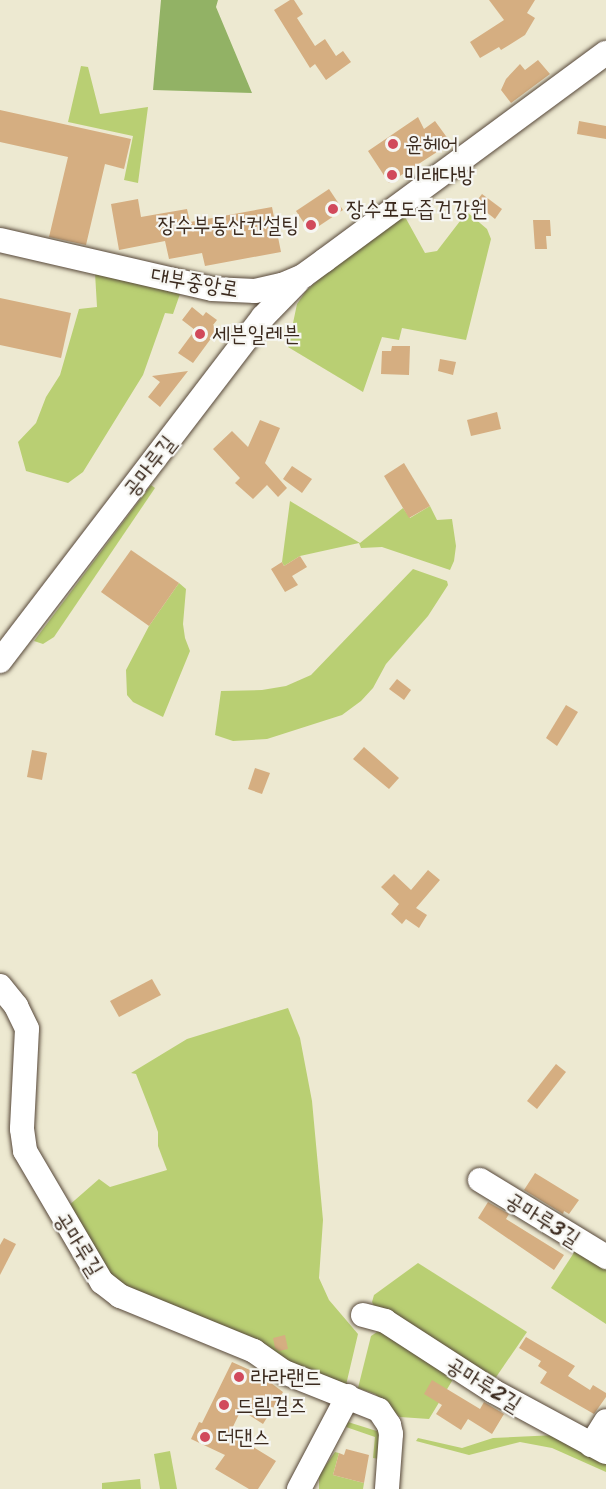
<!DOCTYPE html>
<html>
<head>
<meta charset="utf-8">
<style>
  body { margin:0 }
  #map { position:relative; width:606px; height:1489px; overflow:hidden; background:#ede9d1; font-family:Sriracha,"Poor Story",sans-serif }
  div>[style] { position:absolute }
  .green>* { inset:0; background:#b9cf73 }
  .forest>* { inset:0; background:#92b265 }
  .building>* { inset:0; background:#d5ae81 }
  .roads { filter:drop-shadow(0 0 2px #564739) drop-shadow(0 0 2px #564739) }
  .minor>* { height:24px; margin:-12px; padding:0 12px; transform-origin:12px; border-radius:12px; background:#fff }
  .dots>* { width:16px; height:16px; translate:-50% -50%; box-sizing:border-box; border:3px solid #f6f6f2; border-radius:50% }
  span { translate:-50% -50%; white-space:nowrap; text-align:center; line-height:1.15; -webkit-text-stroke:4.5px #f6f6f2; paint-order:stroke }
  .poi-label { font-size:22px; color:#3b2a1e }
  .left { translate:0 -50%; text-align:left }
  .right { translate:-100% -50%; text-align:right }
  .street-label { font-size:22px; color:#3b2a1e }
</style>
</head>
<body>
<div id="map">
  <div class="green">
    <div style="clip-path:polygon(81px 66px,88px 67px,100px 114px,148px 107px,138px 183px,124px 180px,133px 136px,68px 122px)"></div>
    <div style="clip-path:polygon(467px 212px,487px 229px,491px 239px,466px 340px,402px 328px,399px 340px,382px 337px,363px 392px,288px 347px,297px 304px,306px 291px,323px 276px,404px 215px,425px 253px,437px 251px)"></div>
    <div style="clip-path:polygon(95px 273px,180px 294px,173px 314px,165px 313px,143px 375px,83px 472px,68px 483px,26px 471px,18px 442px,36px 423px,46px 397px,60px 375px,79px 309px,97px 307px)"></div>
    <div style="clip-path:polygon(151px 485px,155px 488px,54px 637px,43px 644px,34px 641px)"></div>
    <div style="clip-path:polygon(290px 501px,360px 543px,403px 508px,410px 518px,430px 506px,437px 520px,452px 519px,456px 546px,454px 561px,450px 570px,382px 547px,361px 548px,359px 543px,300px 556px,284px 566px,282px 562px)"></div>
    <div style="clip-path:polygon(413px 569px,447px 581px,448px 585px,428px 616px,386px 664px,373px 688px,361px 701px,342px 715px,267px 739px,233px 741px,215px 735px,221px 691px,262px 690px,286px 686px,311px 675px)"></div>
    <div style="clip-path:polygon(179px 583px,186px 589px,183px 624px,185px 638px,190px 651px,163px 717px,133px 702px,127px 695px,126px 670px,149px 626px)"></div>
    <div style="clip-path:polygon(288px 1008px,300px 1038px,312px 1101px,323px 1220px,319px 1278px,329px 1300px,358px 1334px,346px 1385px,341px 1386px,121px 1286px,109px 1277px,67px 1207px,99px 1179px,110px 1187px,167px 1170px,158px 1146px,158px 1132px,150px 1110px,136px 1074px,131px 1073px,187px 1039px)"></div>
    <div style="clip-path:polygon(577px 1248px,606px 1265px,606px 1324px,551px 1288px)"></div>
    <div style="clip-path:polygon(418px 1263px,527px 1332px,492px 1383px,374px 1306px,372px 1302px,374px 1295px)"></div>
    <div style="clip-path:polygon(380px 1330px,455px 1376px,429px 1419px,400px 1417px,375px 1394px,358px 1388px,371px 1336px)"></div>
    <div style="clip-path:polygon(348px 1422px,383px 1433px,380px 1459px,373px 1458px,375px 1437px,346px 1427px)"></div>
    <div style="clip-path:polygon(556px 1435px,606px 1459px,606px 1472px,552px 1448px,520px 1442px,469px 1455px,416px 1441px,418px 1438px,462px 1448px,493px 1438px)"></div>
    <div style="clip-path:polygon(170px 1451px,177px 1489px,160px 1489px,154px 1454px)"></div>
    <div style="clip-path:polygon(335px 1452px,339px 1453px,333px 1475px,364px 1483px,363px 1489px,319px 1489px,319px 1475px)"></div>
    <div style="clip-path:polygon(140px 1479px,141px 1489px,102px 1489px,102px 1483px)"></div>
  </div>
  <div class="forest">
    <div style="clip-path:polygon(161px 0,218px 0,216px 7px,252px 93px,153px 90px)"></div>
  </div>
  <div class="building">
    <div style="clip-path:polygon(290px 0,294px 0,303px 14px,297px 18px,315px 46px,325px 39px,336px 56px,343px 51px,351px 62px,326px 80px,315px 64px,310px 68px,274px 10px)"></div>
    <div style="clip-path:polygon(489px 0,535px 0,527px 13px,535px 18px,525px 35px,501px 50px,499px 47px,480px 58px,470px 42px,504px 20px)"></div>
    <div style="clip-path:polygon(538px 60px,550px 74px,511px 103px,501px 90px,506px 79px,520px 64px,525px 70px)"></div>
    <div style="clip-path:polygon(0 110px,131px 139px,124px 169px,105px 164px,86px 245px,49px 237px,68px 157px,0 142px)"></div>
    <div style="clip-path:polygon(418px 117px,424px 129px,435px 121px,451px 143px,389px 183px,368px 151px)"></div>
    <div style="clip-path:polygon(579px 121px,606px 126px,606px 139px,577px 134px)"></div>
    <div style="clip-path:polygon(329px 189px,343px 210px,310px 232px,296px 211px)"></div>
    <div style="clip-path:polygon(482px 194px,502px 209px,495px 219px,475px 203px)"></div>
    <div style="clip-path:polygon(138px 199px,141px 217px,187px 209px,190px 222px,272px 207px,281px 252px,205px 266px,202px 253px,169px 259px,165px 241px,119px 250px,111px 204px)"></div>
    <div style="clip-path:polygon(533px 220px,550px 220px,551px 236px,546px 236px,547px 249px,535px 249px)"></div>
    <div style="clip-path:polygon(0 298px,71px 313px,61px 358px,0 345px)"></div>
    <div style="clip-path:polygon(192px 307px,203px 316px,206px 312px,217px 320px,213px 325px,218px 329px,193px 363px,178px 353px,195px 330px,182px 320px)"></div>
    <div style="clip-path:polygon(392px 346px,410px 346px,409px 375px,381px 374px,382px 351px,391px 351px)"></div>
    <div style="clip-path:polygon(440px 359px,456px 362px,453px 375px,438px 371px)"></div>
    <div style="clip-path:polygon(188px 371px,160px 407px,148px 397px,160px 382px,152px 376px)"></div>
    <div style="clip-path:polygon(497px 412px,501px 429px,471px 436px,467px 420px)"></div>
    <div style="clip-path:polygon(260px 420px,280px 428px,265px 463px,287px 488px,278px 497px,267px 485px,253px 499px,235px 483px,240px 478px,213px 449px,232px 431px,248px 447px)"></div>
    <div style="clip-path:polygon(404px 463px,430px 506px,409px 518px,384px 476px)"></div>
    <div style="clip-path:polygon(292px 466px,312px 479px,302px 493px,283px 479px)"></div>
    <div style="clip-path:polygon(131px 550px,179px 583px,149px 626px,101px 592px)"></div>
    <div style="clip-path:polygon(300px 556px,307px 567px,292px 576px,298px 585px,285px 592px,271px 569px,282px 562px,284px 566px)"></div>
    <div style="clip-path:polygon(397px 679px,411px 690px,404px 700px,389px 689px)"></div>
    <div style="clip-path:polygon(566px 705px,578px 712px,557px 746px,546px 738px)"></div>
    <div style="clip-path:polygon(364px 747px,399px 778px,389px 789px,353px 759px)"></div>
    <div style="clip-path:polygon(32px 750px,47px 753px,42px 780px,27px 777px)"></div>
    <div style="clip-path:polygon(255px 768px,270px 773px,262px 794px,248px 789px)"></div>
    <div style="clip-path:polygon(428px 870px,440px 880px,416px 908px,427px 915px,419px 928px,406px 919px,402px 924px,391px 914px,399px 904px,381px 887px,394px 874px,411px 890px)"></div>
    <div style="clip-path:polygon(152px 979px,161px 995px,119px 1017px,110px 1001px)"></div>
    <div style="clip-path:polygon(556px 1064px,566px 1072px,537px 1109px,527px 1101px)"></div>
    <div style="clip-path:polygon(535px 1173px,579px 1200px,569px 1214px,564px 1211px,563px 1214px,524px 1190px)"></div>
    <div style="clip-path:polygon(488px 1202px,509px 1214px,506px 1219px,564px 1255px,554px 1270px,478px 1218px)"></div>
    <div style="clip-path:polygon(4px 1238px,16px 1244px,0 1275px,0 1245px)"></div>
    <div style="clip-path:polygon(285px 1335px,288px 1349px,279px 1351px,275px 1348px,273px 1338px)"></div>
    <div style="clip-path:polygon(526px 1337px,575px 1366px,568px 1376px,590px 1390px,593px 1385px,606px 1393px,606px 1397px,594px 1414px,540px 1383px,547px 1372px,538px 1366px,541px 1361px,519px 1348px)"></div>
    <div style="clip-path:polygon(232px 1362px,259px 1374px,283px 1392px,263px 1424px,241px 1410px,230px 1433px,276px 1461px,258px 1489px,249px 1489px,215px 1469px,225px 1455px,191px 1439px,199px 1422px,202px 1423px)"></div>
    <div style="clip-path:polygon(432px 1380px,480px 1409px,484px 1402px,504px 1414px,492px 1434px,468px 1419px,461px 1430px,436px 1414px,442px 1405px,424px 1394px)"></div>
    <div style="clip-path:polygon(346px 1449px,369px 1455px,364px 1483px,333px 1475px,339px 1453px,344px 1455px)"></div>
  </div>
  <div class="roads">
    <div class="minor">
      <div style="left:0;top:240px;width:218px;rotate:13deg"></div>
      <div style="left:212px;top:289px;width:43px;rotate:2.7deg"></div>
      <div style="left:255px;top:291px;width:28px;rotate:-13deg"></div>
      <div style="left:282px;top:285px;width:23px;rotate:-23deg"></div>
      <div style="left:303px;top:276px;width:27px;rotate:-36deg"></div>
      <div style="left:325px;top:260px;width:349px;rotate:-36.4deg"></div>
      <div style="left:0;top:661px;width:433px;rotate:-52.6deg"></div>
      <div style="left:263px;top:317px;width:49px;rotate:-45.8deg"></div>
      <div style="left:0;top:986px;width:26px;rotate:51deg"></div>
      <div style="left:16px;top:1006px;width:25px;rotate:64deg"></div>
      <div style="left:27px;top:1029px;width:100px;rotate:92.9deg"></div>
      <div style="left:22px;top:1129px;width:22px;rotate:82deg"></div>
      <div style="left:25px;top:1151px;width:152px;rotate:59.6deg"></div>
      <div style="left:102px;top:1282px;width:23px;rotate:38deg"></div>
      <div style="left:120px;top:1296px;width:145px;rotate:22.3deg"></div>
      <div style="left:254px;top:1351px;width:37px;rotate:35deg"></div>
      <div style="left:284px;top:1372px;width:102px;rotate:21.8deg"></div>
      <div style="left:379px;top:1410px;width:18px;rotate:56deg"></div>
      <div style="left:389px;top:1425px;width:9px;rotate:77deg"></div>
      <div style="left:391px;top:1434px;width:55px;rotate:94.2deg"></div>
      <div style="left:480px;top:1180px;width:148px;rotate:31.4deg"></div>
      <div style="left:363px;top:1315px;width:23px;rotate:15deg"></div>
      <div style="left:385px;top:1321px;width:129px;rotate:32.9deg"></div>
      <div style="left:493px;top:1391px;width:128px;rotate:28.4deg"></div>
      <div style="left:591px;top:1445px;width:28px;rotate:-58deg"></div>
      <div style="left:299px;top:1489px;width:105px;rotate:-62.2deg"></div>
    </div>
  </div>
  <div class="dots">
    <div style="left:393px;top:144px;background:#d1495b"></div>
    <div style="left:392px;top:175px;background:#d1495b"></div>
    <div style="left:333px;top:209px;background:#d1495b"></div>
    <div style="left:311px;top:225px;background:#d1495b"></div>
    <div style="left:200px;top:334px;background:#d1495b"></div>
    <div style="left:239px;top:1377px;background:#d1495b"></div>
    <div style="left:224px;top:1405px;background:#d1495b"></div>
    <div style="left:205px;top:1437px;background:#d1495b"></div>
  </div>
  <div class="poi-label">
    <span class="left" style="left:405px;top:144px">윤헤어</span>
    <span class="left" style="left:404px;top:175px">미래다방</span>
    <span class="left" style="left:346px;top:209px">장수포도즙건강원</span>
    <span class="right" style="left:299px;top:225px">장수부동산컨설팅</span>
    <span class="left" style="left:212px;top:334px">세븐일레븐</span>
    <span class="left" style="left:251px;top:1377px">라라랜드</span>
    <span class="left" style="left:236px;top:1405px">드림걸즈</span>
    <span class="left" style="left:217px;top:1437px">더댄스</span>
  </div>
  <div class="street-label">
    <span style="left:195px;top:282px;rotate:10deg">대부중앙로</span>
    <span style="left:149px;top:466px;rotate:-52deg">공마루길</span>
    <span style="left:543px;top:1219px;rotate:32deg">공마루3길</span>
    <span style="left:79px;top:1244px;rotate:58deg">공마루길</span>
    <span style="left:484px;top:1384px;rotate:32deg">공마루2길</span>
  </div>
</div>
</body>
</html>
